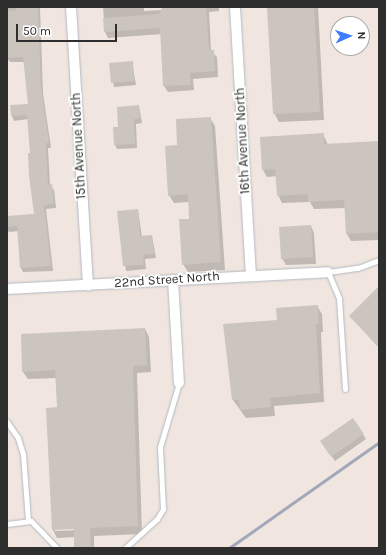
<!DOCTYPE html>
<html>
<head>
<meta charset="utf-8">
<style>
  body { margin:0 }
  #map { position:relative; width:386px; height:555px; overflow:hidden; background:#f0e6df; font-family:Karla,sans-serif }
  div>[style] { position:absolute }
  .shadow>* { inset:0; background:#0003 }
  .building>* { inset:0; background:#cbc5be }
  .roads { filter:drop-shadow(0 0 1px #b3b8c2) drop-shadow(0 0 1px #b3b8c2) }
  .lane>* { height:5px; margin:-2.5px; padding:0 2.5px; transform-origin:2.5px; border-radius:2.5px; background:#fff }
  .street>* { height:10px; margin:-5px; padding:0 5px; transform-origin:5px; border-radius:5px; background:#fff }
  .rail>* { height:3px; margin:-1.5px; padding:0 1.5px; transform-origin:1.5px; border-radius:1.5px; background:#a1a8b9 }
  span { translate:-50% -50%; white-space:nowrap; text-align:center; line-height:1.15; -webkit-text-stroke:3.5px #fff; paint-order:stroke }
  .street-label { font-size:13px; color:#2e2e2e }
  .frame { position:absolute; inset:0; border:8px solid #2e2e2e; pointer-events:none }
  .north { position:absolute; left:330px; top:16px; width:40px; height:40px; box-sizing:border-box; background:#fff; border:1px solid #ababab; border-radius:50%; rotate:87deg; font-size:11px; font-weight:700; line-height:16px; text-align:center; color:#2e2e2e }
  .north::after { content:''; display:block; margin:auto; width:14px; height:18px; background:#3d7eff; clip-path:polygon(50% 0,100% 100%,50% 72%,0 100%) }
  .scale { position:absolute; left:16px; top:24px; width:101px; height:18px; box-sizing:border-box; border:2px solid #2e2e2e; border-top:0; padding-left:5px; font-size:12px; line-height:14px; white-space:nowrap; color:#2e2e2e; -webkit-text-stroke:3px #fff; paint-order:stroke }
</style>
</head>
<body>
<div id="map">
  <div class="shadow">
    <div style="clip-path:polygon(7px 7px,40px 7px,43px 93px,51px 148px,48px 148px,50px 186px,54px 190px,56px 208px,46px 209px,53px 271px,23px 272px,21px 268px,19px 231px,9px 232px,7px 229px,7px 217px,35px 214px,28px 119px,14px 121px,12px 116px,29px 105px,25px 62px,10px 62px,7px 58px)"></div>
    <div style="clip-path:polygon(103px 7px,144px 7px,144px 11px,163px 10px,163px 7px,219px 7px,219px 11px,209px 12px,211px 51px,217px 57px,218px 77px,193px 79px,194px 90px,168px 92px,164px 86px,162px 34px,108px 38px,105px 32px)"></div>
    <div style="clip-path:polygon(268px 7px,318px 7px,324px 120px,279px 122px,274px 113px)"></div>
    <div style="clip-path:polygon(132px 62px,136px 85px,114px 87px,110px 64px)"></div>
    <div style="clip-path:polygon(139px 106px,142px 123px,136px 124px,137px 148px,117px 149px,115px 145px,119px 128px)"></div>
    <div style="clip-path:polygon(210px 118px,215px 126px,225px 270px,188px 272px,183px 264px,190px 220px,189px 202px,174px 203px,169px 195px,179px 146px)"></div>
    <div style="clip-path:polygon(323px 134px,328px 145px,379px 142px,379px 240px,351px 241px,347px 234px,346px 208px,314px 209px,310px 202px,282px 203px,278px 195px,277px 176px,267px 177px,263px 170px)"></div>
    <div style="clip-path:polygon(138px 210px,142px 237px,152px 236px,156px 258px,145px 259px,146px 269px,126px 271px,118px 212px)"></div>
    <div style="clip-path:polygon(311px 226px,314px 233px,316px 264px,286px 265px,282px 258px)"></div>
    <div style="clip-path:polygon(379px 287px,379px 348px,350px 316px)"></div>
    <div style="clip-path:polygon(317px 306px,322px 314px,323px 332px,321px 332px,324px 402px,274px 406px,275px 416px,246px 418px,233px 400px,225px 325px,278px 321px)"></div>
    <div style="clip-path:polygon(evenodd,145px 329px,149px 337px,151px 372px,137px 373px,142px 534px,94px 536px,94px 548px,75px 548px,75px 537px,57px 538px,53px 530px,58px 408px,56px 378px,28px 379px,23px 372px,145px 329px,78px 528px,79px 530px,55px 531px,55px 529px,78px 528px)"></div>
    <div style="clip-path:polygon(352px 419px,366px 439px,335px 461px,324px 445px)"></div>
  </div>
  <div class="building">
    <div style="clip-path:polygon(16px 7px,38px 7px,41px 87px,49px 143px,46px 143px,48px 185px,52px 184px,54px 204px,44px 205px,51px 266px,20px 268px,17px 226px,7px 227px,7px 216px,34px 214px,29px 176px,28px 153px,30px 153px,27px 115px,11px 116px,10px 105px,28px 104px,23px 57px,7px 58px,7px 11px,16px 10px)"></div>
    <div style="clip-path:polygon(162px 7px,206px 7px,209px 50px,214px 50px,215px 71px,190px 73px,191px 85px,163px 86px,160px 28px,104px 32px,103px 18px,160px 14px)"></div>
    <div style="clip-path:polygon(267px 7px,314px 7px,320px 112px,273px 114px)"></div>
    <div style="clip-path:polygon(133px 61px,134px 81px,111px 83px,109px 63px)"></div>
    <div style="clip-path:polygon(139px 105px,140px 119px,134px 119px,135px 144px,114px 145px,113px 127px,118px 127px,117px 107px)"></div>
    <div style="clip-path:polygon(211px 117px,221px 262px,182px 265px,179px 219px,189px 219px,188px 194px,168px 196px,165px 146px,177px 145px,176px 119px)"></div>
    <div style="clip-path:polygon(324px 133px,324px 144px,379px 141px,379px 232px,346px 234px,344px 200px,308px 202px,308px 194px,277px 196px,275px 169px,262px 170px,260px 137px)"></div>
    <div style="clip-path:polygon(138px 209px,140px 236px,152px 235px,154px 254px,143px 255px,144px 265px,123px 266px,117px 211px)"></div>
    <div style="clip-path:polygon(311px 225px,313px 257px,281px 259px,279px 227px)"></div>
    <div style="clip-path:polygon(379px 286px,379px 347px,349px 316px)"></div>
    <div style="clip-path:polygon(318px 305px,319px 324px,316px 324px,320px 393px,270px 398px,271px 407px,240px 410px,239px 400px,232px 400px,223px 324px,277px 320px,276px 308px)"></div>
    <div style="clip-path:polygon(145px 328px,147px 365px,133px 366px,138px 526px,90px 528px,91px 548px,74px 548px,74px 529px,52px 530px,46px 408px,57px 407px,55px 370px,22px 372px,21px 334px)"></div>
    <div style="clip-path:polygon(353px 418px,364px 434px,331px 457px,320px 441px)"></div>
  </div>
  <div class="roads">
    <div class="lane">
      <div style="left:345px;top:389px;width:91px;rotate:-93.8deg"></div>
      <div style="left:339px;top:298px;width:28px;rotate:-113deg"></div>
      <div style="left:328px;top:272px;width:30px;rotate:-8deg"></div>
      <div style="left:358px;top:268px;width:22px;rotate:-21deg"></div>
      <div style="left:7px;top:422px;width:19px;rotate:55deg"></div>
      <div style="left:18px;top:438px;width:17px;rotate:73deg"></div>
      <div style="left:23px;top:454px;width:67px;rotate:85.7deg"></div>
      <div style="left:7px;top:524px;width:24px;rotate:-7deg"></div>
      <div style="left:31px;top:521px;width:37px;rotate:46deg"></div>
      <div style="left:125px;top:548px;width:43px;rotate:-42.2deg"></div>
      <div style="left:157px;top:519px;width:12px;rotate:-59deg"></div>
      <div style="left:163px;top:509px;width:62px;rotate:-92.8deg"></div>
      <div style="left:160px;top:447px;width:67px;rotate:-73.5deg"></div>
    </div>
    <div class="street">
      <div style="left:71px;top:7px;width:279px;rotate:86.5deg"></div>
      <div style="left:235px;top:7px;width:267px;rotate:86.6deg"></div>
      <div style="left:173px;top:280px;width:103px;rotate:86.7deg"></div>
      <div style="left:7px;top:289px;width:321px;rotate:-3deg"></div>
    </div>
  </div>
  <div class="rail">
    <div style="left:229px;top:548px;width:184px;rotate:-35.2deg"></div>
  </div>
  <div class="street-label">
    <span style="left:243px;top:141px;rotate:-93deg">16th Avenue North</span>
    <span style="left:79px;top:146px;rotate:-93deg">15th Avenue North</span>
    <span style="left:167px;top:280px;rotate:-4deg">22nd Street North</span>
  </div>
  <div class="frame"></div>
  <div class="north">N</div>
  <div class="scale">50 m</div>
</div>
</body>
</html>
